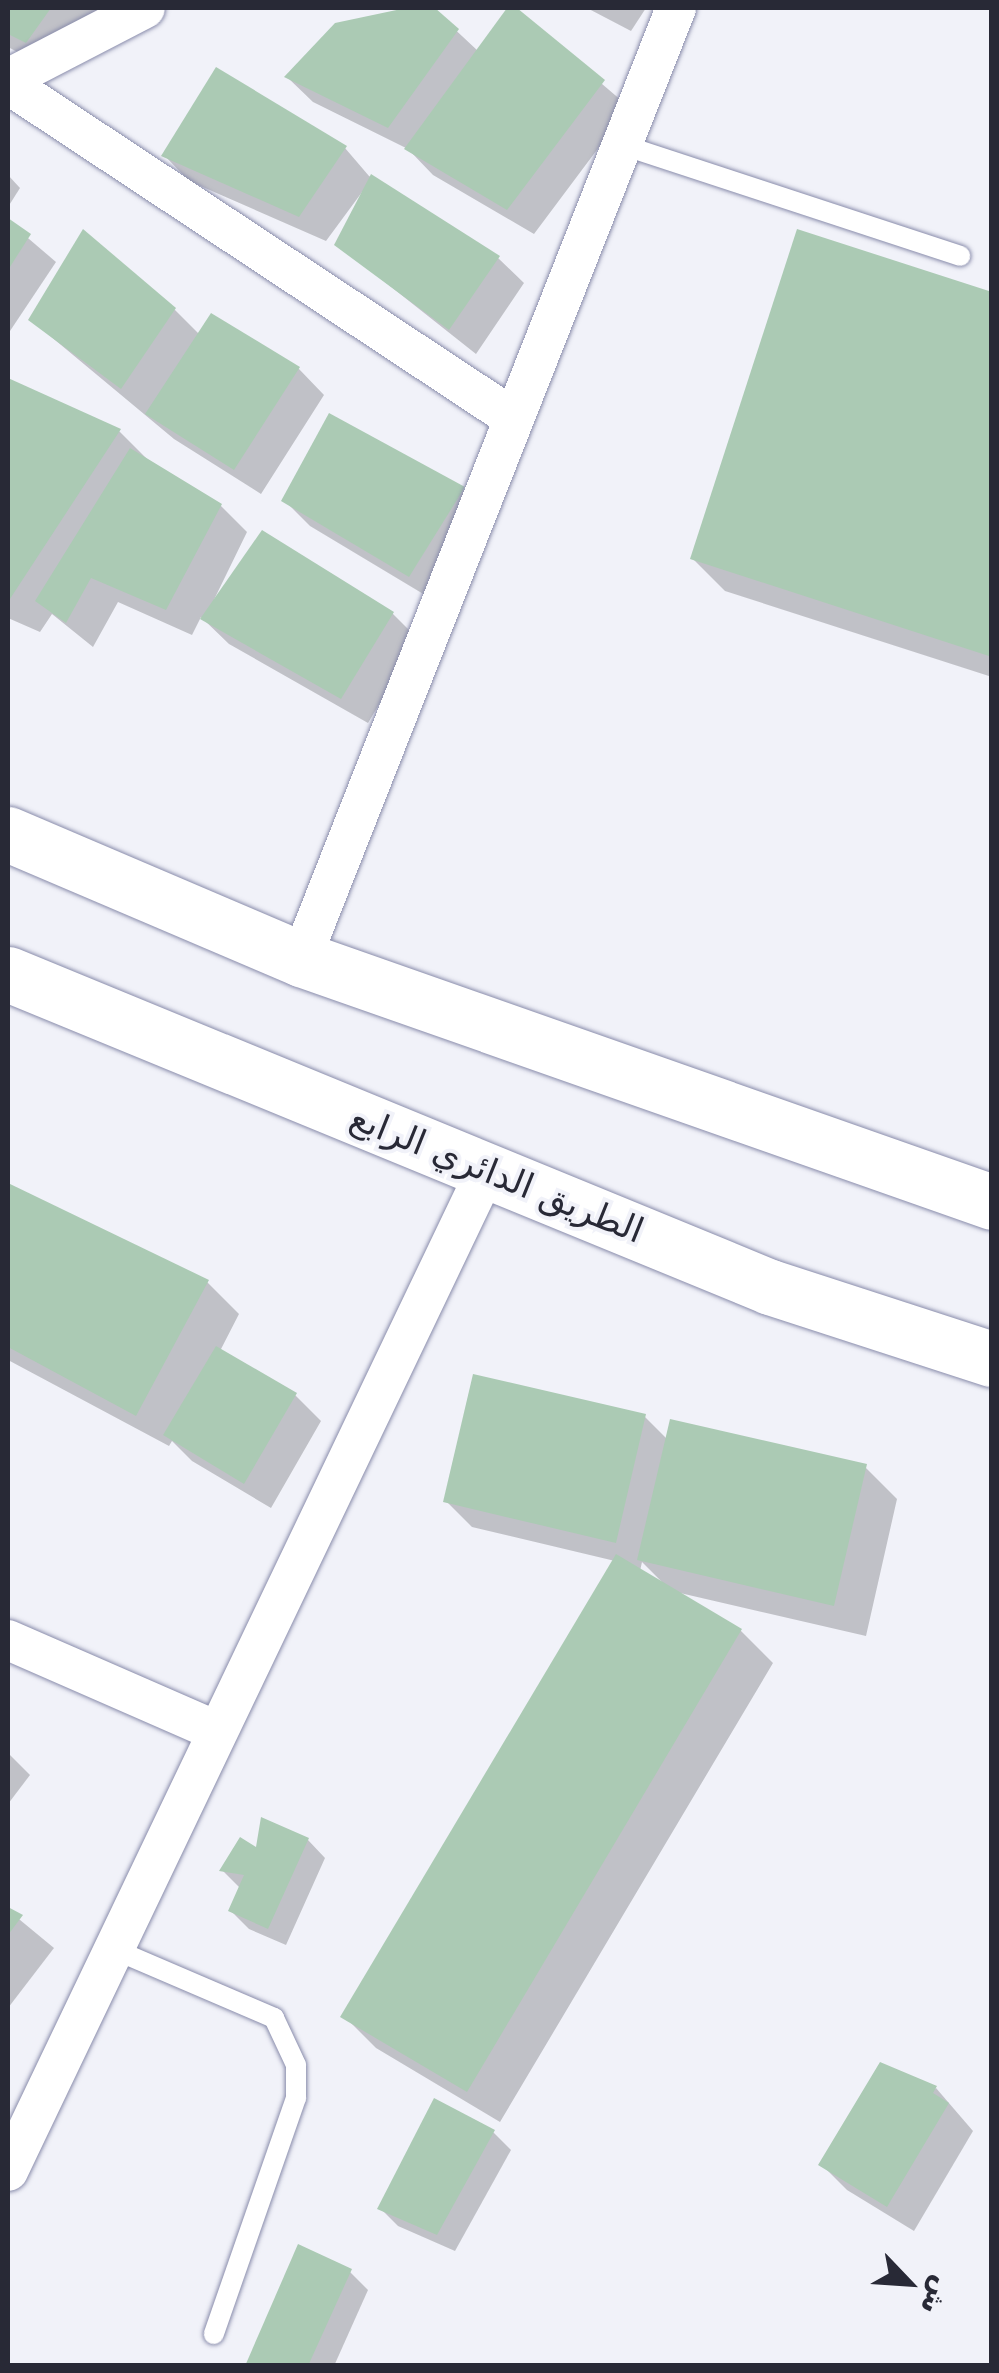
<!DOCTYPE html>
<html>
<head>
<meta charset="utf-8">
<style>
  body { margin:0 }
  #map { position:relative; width:999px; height:2373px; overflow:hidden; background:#f1f2f9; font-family:"DejaVu Sans",Vazirmatn,sans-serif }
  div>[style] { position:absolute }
  .shadow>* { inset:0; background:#0003 }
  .building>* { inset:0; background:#abcab4 }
  .roads { filter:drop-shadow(0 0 2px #898cab) drop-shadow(0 0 2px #898cab) }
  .lane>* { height:20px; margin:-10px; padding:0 10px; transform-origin:10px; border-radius:10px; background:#fff }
  .street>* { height:40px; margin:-20px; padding:0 20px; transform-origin:20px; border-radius:20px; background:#fff }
  .primary>* { height:55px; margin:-27.5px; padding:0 27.5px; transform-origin:27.5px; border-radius:27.5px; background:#fff }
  span { translate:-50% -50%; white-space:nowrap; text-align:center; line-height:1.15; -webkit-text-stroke:8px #f1f2f9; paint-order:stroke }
  .street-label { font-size:35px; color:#282936 }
  .frame { position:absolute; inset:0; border:10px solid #282936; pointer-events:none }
  .north { position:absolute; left:859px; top:2233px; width:100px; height:100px; -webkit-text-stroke:8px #f1f2f9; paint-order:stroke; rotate:115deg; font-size:28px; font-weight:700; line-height:40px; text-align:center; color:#282936 }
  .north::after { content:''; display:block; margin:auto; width:35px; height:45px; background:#282936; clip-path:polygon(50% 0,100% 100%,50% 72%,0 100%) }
</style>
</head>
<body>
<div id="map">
  <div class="shadow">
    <div style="clip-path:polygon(8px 8px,104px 8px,59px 74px,8px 47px)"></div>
    <div style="clip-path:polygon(411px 8px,432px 8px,478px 51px,513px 8px,629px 107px,534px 234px,433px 175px,408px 149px,313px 102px,287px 77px)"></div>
    <div style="clip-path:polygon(587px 8px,646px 8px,631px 31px)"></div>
    <div style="clip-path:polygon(345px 148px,369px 176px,498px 258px,524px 283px,476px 354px,337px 244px,368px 184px,326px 241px,189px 181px,164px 155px)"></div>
    <div style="clip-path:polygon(8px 175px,20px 188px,8px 207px)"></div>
    <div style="clip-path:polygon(8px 221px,56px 262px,8px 334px)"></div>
    <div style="clip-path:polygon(992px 295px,992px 677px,725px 591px,693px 559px)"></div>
    <div style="clip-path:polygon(175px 310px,200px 335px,212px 316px,299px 369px,324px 395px,261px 494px,174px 439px,31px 320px)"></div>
    <div style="clip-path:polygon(8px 380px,119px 431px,151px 463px,221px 506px,247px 532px,208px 612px,393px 614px,418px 639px,368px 723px,229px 644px,201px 617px,192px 635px,118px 602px,93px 647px,52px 614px,40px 632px,8px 618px)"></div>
    <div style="clip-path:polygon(463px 489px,489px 515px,435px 601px,310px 526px,284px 500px)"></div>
    <div style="clip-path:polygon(8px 1186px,207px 1282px,239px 1314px,220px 1351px,295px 1395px,321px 1421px,271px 1508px,192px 1461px,172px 1441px,169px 1446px,8px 1360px)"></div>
    <div style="clip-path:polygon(evenodd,645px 1417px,668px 1440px,865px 1467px,897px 1499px,866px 1636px,680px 1593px,741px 1631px,773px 1663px,500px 2122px,376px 2048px,344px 2016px,615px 1561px,472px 1527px,446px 1501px,645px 1417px,642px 1562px,663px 1583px,640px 1571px,642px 1562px)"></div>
    <div style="clip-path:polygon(8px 1753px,30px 1775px,8px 1804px)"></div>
    <div style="clip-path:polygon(308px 1840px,325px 1858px,286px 1945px,249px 1929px,231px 1911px,241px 1889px,222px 1870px,258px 1851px)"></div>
    <div style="clip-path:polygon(8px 1910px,54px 1948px,8px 2008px)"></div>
    <div style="clip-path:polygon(936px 2088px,973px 2131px,914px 2231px,847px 2190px,821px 2164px)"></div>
    <div style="clip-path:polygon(493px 2132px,511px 2150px,455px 2251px,398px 2226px,380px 2208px)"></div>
    <div style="clip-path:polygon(350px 2272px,368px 2290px,334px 2366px,248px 2366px)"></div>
  </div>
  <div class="building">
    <div style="clip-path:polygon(8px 8px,51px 8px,26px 43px,8px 34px)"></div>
    <div style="clip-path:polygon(406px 8px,435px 8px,459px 29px,388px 128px,284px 77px,335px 23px)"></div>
    <div style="clip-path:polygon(507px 8px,517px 8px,605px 80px,507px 210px,404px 149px)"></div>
    <div style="clip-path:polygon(216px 67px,347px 146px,299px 217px,161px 156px)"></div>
    <div style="clip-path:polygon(371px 174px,500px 256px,449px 330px,334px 245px)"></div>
    <div style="clip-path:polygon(8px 218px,31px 234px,8px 270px)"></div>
    <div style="clip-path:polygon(83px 229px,176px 308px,121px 389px,28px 320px)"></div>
    <div style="clip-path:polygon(797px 229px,992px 292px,992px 657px,690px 559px)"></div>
    <div style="clip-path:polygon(211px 313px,300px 367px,234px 470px,145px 414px)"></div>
    <div style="clip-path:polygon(8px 378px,121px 429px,8px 602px)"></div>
    <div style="clip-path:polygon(329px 413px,465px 487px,409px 577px,281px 501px)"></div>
    <div style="clip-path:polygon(130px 448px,222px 504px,166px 610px,91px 578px,66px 623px,35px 601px)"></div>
    <div style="clip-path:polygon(262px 530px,394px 612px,341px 699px,200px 619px)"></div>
    <div style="clip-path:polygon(8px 1183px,209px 1280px,136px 1416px,8px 1347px)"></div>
    <div style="clip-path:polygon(216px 1346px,297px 1393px,244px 1484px,163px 1435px)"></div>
    <div style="clip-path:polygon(473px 1374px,646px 1414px,616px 1543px,443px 1502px)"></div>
    <div style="clip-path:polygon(670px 1419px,867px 1464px,834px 1606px,637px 1560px)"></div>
    <div style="clip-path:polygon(616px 1554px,742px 1629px,467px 2092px,340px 2017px)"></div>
    <div style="clip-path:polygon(261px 1817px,309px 1838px,268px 1929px,228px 1911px,244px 1875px,219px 1871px,240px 1837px,256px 1847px)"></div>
    <div style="clip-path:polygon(8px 1907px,23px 1915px,8px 1935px)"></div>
    <div style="clip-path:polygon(880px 2062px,937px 2086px,933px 2093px,949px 2103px,887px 2207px,818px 2165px)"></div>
    <div style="clip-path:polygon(434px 2098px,495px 2130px,437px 2235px,377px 2209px)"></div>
    <div style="clip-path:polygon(298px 2244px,352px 2269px,308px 2366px,245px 2366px)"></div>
  </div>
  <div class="roads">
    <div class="lane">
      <div style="left:623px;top:145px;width:355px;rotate:18.2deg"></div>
      <div style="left:118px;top:1951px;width:170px;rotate:23.2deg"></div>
      <div style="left:274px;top:2018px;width:52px;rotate:64.9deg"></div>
      <div style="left:296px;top:2065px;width:33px;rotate:90deg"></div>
      <div style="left:296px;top:2098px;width:250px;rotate:109.2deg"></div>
    </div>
    <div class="street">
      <div style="left:8px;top:79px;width:154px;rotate:-27.4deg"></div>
      <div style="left:8px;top:84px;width:605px;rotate:33.48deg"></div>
      <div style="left:301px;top:959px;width:1022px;rotate:-68.48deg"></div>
      <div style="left:8px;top:1640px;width:227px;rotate:23.6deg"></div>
      <div style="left:8px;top:2171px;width:1111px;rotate:-64.45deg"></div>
    </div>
    <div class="primary">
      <div style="left:8px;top:834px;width:319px;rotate:23.1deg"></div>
      <div style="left:301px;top:959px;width:732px;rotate:19.37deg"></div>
      <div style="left:8px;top:974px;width:824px;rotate:22.33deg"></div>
      <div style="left:770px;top:1287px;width:233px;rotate:18deg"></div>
    </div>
  </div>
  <div class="street-label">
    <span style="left:497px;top:1174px;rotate:22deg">الطريق الدائري الرابع</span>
  </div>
  <div class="frame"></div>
  <div class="north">ش</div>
</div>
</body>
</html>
